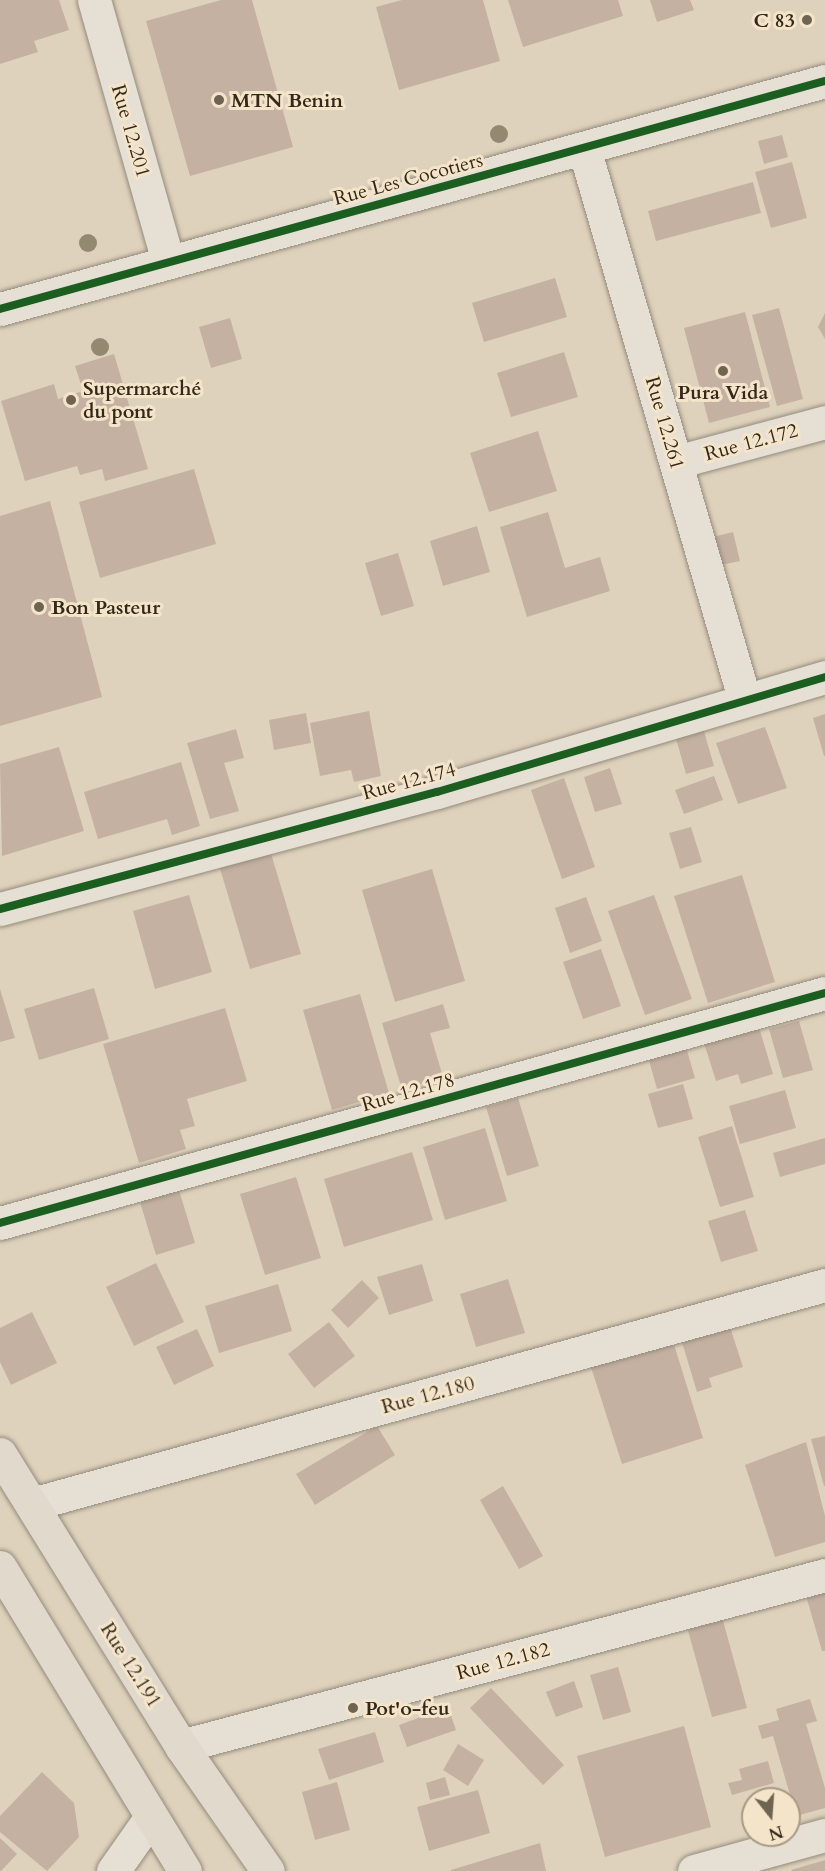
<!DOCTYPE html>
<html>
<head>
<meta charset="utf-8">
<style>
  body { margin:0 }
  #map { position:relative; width:825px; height:1871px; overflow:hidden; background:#dfd2bc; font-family:Cardo,serif }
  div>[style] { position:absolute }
  .building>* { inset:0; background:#c5b1a1 }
  .roads { filter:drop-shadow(0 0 2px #948b7d) drop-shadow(0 0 2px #948b7d) }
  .street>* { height:33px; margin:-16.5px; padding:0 16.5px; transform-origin:16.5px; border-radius:16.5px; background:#e5dfd4 }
  .primary>* { height:33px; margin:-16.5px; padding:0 16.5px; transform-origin:16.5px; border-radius:16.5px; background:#e1d9cc }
  .cycleway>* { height:8px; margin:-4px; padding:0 4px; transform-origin:4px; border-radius:4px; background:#1b5e20 }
  .trees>* { width:18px; height:18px; margin:-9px; border-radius:50%; background:#938971 }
  .dots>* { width:16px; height:16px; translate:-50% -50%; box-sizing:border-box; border:3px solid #f4e4ca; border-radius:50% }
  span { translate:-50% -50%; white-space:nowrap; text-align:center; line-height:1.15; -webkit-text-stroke:6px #f4e4ca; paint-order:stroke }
  .poi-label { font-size:20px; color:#332819; font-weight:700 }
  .right { translate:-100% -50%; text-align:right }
  .left { translate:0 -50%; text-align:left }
  .street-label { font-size:20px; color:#332819 }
  .north { position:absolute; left:741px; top:1787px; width:60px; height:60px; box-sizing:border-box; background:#f4e4ca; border:2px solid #a79983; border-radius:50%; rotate:163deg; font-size:16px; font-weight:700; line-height:24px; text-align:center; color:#332819 }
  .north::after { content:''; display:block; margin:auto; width:21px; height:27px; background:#6f6452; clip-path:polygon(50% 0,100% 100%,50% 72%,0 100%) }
</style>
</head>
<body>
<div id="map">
  <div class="building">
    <div style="clip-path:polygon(0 0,59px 0,69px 30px,34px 41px,38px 52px,0 64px)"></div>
    <div style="clip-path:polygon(221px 0,252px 0,293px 147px,190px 176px,146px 21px)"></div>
    <div style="clip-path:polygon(402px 0,483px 0,500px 61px,399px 90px,376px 7px)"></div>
    <div style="clip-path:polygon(508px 0,618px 0,623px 16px,523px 47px)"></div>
    <div style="clip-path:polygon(650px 0,690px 0,694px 10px,657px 22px)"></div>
    <div style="clip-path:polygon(782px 135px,788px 157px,764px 164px,758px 141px)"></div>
    <div style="clip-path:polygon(792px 162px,807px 218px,771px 228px,755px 172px)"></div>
    <div style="clip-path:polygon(753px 182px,761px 213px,656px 241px,648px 211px)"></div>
    <div style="clip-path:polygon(555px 278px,567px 317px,484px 342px,472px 303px)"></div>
    <div style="clip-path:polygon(779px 308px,803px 399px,777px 406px,752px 315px)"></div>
    <div style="clip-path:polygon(745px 312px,770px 407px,709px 423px,684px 328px)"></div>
    <div style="clip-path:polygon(825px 313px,825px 339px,818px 327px)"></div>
    <div style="clip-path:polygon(230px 318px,242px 359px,211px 368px,199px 327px)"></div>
    <div style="clip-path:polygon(564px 352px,578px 397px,511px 417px,497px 373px)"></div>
    <div style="clip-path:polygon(114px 354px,148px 469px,105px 481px,102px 469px,80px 475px,77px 466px,25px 481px,1px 401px,54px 384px,58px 399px,83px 391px,75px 366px)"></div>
    <div style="clip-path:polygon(538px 431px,557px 491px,489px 512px,470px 453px)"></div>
    <div style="clip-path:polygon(194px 469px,216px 544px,100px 578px,79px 502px)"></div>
    <div style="clip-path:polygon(50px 501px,102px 697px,0 726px,0 516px)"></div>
    <div style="clip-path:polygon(548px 512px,565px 568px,600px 557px,610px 591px,527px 617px,500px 527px)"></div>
    <div style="clip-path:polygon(477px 526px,490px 572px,443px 586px,430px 541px)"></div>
    <div style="clip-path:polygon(733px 532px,740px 561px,721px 565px,713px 537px)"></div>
    <div style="clip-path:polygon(398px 553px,414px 606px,381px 616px,365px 563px)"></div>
    <div style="clip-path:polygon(369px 711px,381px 776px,354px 782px,351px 770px,320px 776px,310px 723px)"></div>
    <div style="clip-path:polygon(306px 713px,311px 743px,274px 750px,269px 720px)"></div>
    <div style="clip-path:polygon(825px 714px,825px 756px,824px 756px,813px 718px)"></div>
    <div style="clip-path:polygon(765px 727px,787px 788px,738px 804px,716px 743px)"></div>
    <div style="clip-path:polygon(703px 728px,714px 766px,686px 774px,675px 735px)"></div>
    <div style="clip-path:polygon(236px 729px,244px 758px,224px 763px,239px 811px,210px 819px,187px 743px)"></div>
    <div style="clip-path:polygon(59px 747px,84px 831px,2px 856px,0 764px)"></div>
    <div style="clip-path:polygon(181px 762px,200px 826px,172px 835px,167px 819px,98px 839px,84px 792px)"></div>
    <div style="clip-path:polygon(610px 768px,622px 804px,595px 812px,584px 777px)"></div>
    <div style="clip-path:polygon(714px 776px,723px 800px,684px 814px,675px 790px)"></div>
    <div style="clip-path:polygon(564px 778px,595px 867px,562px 879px,531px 790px)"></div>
    <div style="clip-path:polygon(691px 827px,702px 862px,680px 869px,669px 833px)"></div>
    <div style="clip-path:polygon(267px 840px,301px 954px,250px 969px,216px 855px)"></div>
    <div style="clip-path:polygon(432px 869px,465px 981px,395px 1002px,362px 890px)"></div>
    <div style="clip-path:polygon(742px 875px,775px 982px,708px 1003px,674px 896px)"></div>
    <div style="clip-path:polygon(189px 895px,212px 972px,155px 989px,133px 911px)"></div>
    <div style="clip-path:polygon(654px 895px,692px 999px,645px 1015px,608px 911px)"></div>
    <div style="clip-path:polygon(586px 897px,602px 941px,570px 953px,555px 908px)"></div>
    <div style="clip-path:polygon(601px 949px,621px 1006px,583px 1019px,563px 962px)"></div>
    <div style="clip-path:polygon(94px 988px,109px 1039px,39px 1060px,24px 1009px)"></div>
    <div style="clip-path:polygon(0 989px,15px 1038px,0 1042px)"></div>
    <div style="clip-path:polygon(360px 994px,389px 1093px,332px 1110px,303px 1010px)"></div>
    <div style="clip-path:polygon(443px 1004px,450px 1028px,430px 1033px,443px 1077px,402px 1090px,382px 1023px)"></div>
    <div style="clip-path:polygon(225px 1008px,247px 1081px,187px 1099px,195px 1126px,180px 1130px,186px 1149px,139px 1163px,103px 1044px)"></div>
    <div style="clip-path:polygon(799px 1021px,813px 1070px,783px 1078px,769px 1029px)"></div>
    <div style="clip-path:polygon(758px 1024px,773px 1074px,741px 1084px,738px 1074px,716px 1081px,703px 1040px)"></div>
    <div style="clip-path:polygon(686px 1047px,695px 1078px,657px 1089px,648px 1057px)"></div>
    <div style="clip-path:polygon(683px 1084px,693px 1119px,658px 1128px,648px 1094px)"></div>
    <div style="clip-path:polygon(785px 1090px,796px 1128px,740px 1144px,729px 1106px)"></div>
    <div style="clip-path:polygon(518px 1098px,539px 1166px,507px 1176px,486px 1107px)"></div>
    <div style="clip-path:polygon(732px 1126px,754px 1197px,720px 1207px,698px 1137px)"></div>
    <div style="clip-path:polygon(485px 1128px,507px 1201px,445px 1220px,423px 1147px)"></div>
    <div style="clip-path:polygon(825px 1138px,825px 1164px,780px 1177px,773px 1153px)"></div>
    <div style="clip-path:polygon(412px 1152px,433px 1220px,344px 1247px,324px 1179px)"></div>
    <div style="clip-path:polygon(296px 1177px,321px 1258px,265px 1275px,240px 1194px)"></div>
    <div style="clip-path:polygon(179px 1190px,195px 1243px,156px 1255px,140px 1202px)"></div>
    <div style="clip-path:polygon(745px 1210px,758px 1251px,721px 1262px,708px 1221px)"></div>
    <div style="clip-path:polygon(156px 1263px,184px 1322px,134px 1346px,106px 1287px)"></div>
    <div style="clip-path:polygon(422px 1264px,433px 1301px,389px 1315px,377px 1277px)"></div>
    <div style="clip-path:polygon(508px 1279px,525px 1333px,476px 1347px,460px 1294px)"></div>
    <div style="clip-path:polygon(362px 1280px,379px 1298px,348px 1328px,331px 1310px)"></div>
    <div style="clip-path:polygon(278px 1284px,292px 1331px,219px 1353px,205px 1306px)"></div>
    <div style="clip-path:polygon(32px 1312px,57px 1363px,11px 1385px,0 1362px,0 1328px)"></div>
    <div style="clip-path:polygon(329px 1322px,355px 1356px,314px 1388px,288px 1354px)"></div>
    <div style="clip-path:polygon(729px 1324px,743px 1367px,709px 1378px,712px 1387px,697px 1392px,681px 1339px)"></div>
    <div style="clip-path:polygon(197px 1329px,214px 1366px,174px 1385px,156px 1347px)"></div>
    <div style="clip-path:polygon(672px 1338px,703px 1438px,622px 1464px,590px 1364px)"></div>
    <div style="clip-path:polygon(377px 1426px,395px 1455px,315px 1505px,296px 1474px)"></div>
    <div style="clip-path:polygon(825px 1436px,825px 1486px,824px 1486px,811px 1439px)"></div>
    <div style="clip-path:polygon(806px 1442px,825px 1516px,825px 1542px,775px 1557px,745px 1465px)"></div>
    <div style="clip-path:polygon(503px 1486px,543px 1556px,519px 1569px,480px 1500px)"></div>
    <div style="clip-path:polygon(825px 1583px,825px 1651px,822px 1651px,804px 1589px)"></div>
    <div style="clip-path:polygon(722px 1617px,747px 1708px,712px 1717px,687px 1627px)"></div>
    <div style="clip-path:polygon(618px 1667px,631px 1712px,603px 1720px,590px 1675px)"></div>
    <div style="clip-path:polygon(574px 1681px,583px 1707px,556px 1717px,546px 1692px)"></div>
    <div style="clip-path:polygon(491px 1688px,564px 1765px,543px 1785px,470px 1708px)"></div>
    <div style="clip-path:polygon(810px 1699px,817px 1721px,806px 1724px,825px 1788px,825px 1808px,796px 1816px,773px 1736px,762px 1739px,758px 1726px,779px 1720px,776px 1709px)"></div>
    <div style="clip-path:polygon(448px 1707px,456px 1730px,407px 1747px,399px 1725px)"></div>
    <div style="clip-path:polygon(684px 1726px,711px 1827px,605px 1857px,577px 1756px)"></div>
    <div style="clip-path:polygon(375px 1732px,384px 1762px,329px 1780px,318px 1749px)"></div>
    <div style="clip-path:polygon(458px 1744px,484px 1760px,468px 1786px,443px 1770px)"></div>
    <div style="clip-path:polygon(768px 1761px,774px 1783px,732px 1795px,728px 1783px,742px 1780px,739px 1769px)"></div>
    <div style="clip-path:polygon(42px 1772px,74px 1803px,79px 1837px,47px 1871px,0 1832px,0 1816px)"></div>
    <div style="clip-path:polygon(445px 1777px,450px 1795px,430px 1800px,426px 1783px)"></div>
    <div style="clip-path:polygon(337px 1782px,350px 1830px,315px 1840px,302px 1792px)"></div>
    <div style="clip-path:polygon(478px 1790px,490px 1833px,429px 1851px,417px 1807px)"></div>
    <div style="clip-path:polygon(0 1838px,17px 1854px,1px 1871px,0 1871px)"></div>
    <div style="clip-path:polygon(540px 1843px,546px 1871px,451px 1871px,451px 1870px)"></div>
    <div style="clip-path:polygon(825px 1860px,825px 1871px,792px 1871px,791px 1870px)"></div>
  </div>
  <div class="roads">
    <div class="street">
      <div style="left:94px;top:0;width:272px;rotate:74.2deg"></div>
      <div style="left:584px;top:148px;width:573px;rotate:73.78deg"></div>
      <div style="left:0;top:309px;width:856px;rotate:-15.45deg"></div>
      <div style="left:676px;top:462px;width:154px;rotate:-15deg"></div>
      <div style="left:0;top:909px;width:452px;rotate:-15deg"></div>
      <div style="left:437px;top:792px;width:405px;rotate:-16.5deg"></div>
      <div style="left:0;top:1223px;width:856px;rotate:-15.58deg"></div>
      <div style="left:32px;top:1504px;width:823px;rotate:-15.44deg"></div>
      <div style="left:181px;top:1746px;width:666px;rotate:-14.87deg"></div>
      <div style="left:113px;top:1871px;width:66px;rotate:-54.9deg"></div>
      <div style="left:694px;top:1871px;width:136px;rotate:-15.4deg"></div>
    </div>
    <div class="primary">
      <div style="left:0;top:1454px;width:344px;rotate:58.2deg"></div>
      <div style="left:181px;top:1746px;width:152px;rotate:55.2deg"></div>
      <div style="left:0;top:1567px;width:356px;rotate:58.7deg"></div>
    </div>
  </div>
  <div class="cycleway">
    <div style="left:0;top:309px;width:856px;rotate:-15.45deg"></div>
    <div style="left:0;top:909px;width:452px;rotate:-15deg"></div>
    <div style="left:437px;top:792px;width:405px;rotate:-16.5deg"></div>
    <div style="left:0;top:1223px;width:856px;rotate:-15.58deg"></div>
  </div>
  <div class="trees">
    <div style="left:499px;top:134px"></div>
    <div style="left:88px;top:243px"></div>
    <div style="left:100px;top:347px"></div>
  </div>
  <div class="dots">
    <div style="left:807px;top:20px;background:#6f6452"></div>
    <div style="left:219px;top:100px;background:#6f6452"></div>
    <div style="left:723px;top:371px;background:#6f6452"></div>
    <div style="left:71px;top:400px;background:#6f6452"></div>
    <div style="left:39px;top:607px;background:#6f6452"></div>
    <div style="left:353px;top:1708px;background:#6f6452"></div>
  </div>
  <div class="poi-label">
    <span class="right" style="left:795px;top:20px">C 83</span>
    <span class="left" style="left:231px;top:100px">MTN Benin</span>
    <span class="left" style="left:83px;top:400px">Supermarché<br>du pont</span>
    <span style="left:723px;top:392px">Pura Vida</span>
    <span class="left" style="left:51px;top:607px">Bon Pasteur</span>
    <span class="left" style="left:365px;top:1708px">Pot'o-feu</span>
  </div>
  <div class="street-label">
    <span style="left:131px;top:131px;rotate:74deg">Rue 12.201</span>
    <span style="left:408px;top:179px;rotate:-15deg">Rue Les Cocotiers</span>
    <span style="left:665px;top:423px;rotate:74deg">Rue 12.261</span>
    <span style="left:751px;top:442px;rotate:-15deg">Rue 12.172</span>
    <span style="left:409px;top:781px;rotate:-15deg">Rue 12.174</span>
    <span style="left:408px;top:1092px;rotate:-16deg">Rue 12.178</span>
    <span style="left:428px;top:1395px;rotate:-15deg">Rue 12.180</span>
    <span style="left:503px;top:1661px;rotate:-15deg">Rue 12.182</span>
    <span style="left:131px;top:1665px;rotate:58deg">Rue 12.191</span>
  </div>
  <div class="north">N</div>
</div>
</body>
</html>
